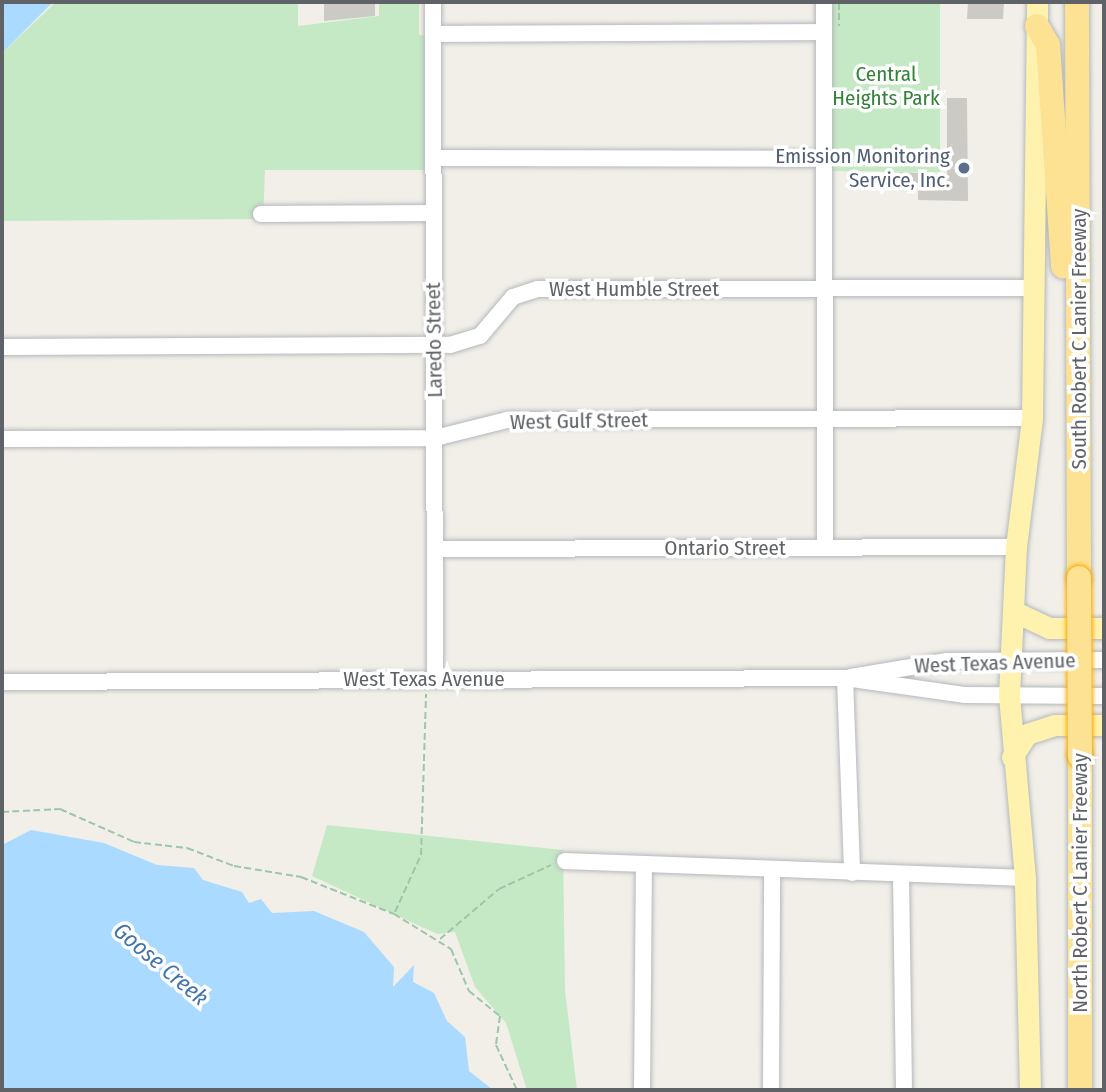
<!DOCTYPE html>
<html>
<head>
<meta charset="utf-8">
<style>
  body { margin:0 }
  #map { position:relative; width:1106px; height:1092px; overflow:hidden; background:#f1efe8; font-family:"Fira Sans Condensed",sans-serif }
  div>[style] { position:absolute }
  .green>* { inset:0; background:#c5e8c5 }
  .water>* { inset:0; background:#aadaff }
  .building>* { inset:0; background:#cccac5 }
  .path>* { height:2px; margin-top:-1px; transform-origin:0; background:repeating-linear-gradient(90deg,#9cc7a9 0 7px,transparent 0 10.5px) }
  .roads { filter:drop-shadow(0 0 2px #b5b8bc) drop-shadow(0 0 2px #b5b8bc) }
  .minor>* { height:16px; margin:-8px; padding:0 8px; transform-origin:8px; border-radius:8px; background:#fff }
  .major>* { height:21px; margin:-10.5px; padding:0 10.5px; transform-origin:10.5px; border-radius:10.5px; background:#fff2af }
  .highway>* { height:24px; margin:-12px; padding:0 12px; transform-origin:12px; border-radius:12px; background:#fde293 }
  .bridges { filter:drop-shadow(0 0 2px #f9ab00) drop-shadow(0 0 2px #f9ab00) }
  .highway-bridge>* { height:24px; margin:-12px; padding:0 12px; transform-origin:12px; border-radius:12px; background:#fde293 }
  .dots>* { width:19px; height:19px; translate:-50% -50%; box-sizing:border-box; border:4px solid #fff; border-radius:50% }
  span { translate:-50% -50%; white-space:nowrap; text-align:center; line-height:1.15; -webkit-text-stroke:7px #fff; paint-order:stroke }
  .park-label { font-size:21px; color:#348238 }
  .service-label { font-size:21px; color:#4e5e75 }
  .right { translate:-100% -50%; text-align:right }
  .street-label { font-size:21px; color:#5f6368 }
  .water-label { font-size:23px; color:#4174aa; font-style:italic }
  .frame { position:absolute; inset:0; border:4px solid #5f6368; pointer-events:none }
</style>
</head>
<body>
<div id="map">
  <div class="green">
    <div style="clip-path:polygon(56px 2px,298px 2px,298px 26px,379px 16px,379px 2px,419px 2px,419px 35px,427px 36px,427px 170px,265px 170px,263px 219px,2px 221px,2px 53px)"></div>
    <div style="clip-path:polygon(831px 2px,940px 2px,940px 172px,832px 171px)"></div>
    <div style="clip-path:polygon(327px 825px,563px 850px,565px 990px,577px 1090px,527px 1090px,506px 1023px,475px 987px,455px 932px,437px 934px,312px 876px)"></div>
  </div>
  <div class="water">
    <div style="clip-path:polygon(2px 2px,53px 2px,2px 53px)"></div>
    <div style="clip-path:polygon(31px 830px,104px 843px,157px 865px,194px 868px,203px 880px,242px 892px,249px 903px,261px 899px,272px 913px,314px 911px,364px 932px,394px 967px,393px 987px,414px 965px,413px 982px,434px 993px,447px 1021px,465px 1037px,469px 1071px,493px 1090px,2px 1090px,2px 845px)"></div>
  </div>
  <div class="building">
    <div style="clip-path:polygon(324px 2px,375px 2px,375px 16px,324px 21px)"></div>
    <div style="clip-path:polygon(968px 2px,1004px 2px,1003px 19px,967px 19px)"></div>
    <div style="clip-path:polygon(947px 98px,967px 98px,968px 201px,918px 200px,918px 183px,895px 182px,895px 172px,947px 174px)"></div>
  </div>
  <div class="path">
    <div style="left:839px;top:3px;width:23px;rotate:90deg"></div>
    <div style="left:2px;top:812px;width:58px;rotate:-3deg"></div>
    <div style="left:60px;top:809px;width:81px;rotate:24deg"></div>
    <div style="left:134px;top:842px;width:53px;rotate:6.5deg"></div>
    <div style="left:187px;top:848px;width:50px;rotate:21deg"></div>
    <div style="left:234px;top:866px;width:68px;rotate:9.3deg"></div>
    <div style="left:301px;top:877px;width:100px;rotate:21.7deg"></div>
    <div style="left:394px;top:914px;width:67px;rotate:31.6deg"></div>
    <div style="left:451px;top:949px;width:46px;rotate:66.8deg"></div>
    <div style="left:469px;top:991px;width:40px;rotate:39deg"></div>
    <div style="left:500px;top:1016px;width:29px;rotate:98deg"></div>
    <div style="left:496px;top:1045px;width:50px;rotate:65deg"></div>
    <div style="left:395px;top:912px;width:63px;rotate:-65.5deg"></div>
    <div style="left:421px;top:855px;width:161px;rotate:-88.2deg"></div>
    <div style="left:440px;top:939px;width:77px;rotate:-40.3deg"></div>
    <div style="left:499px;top:889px;width:57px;rotate:-24.8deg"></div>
  </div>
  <div class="roads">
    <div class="minor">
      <div style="left:433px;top:2px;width:676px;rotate:89.83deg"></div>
      <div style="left:824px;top:2px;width:546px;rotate:89.9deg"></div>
      <div style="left:433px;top:34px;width:391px;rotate:-0.3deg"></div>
      <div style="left:433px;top:158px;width:390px;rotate:0.1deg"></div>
      <div style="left:261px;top:214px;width:172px;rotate:-0.3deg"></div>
      <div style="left:2px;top:347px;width:448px;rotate:-0.3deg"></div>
      <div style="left:450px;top:345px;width:31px;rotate:-17deg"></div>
      <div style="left:480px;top:336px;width:51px;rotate:-49.8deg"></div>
      <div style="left:513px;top:297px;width:26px;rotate:-18deg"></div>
      <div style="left:538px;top:289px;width:498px;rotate:-0.1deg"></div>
      <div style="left:2px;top:439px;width:433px;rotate:-0.1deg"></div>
      <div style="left:435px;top:438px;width:74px;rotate:-14deg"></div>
      <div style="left:507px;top:420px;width:525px;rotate:-0.22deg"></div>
      <div style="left:435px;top:549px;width:581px;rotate:-0.2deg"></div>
      <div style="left:851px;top:677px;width:97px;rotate:-9.5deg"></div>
      <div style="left:947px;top:661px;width:157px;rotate:-0.4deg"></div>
      <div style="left:845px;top:678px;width:195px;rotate:87.9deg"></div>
      <div style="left:2px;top:682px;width:843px;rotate:-0.27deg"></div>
      <div style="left:845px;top:678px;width:120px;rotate:8.1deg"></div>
      <div style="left:964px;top:695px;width:140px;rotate:0.4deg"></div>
      <div style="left:565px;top:861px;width:460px;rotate:2.1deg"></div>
      <div style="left:901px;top:875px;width:215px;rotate:89.2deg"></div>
      <div style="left:642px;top:1090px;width:222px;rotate:-89.5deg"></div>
      <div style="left:771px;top:1090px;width:219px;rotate:-89.7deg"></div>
    </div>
    <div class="major">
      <div style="left:1013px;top:611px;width:40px;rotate:25deg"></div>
      <div style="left:1049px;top:628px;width:55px"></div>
      <div style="left:1012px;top:757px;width:27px;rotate:-57deg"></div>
      <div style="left:1027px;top:734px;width:29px;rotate:-18deg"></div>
      <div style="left:1055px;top:725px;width:49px"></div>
      <div style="left:1030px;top:1090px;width:212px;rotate:-91.4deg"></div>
      <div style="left:1025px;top:878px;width:184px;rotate:-95deg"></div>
      <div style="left:1009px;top:695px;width:148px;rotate:-87.3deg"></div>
      <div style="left:1016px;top:547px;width:130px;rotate:-82.9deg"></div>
      <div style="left:1032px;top:418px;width:416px;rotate:-89.3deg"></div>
    </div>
    <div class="highway">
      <div style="left:1077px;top:2px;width:576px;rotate:89.8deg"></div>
      <div style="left:1037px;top:26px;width:22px;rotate:60deg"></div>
      <div style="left:1048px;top:45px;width:222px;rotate:86.1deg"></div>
      <div style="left:1080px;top:756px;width:334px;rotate:90deg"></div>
    </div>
  </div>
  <div class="bridges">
    <div class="highway-bridge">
      <div style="left:1079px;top:578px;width:178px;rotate:89.7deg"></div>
    </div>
  </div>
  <div class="dots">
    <div style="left:964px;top:168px;background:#5c6f8a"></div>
  </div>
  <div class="park-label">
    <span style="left:886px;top:86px">Central<br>Heights Park</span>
  </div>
  <div class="service-label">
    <span class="right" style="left:950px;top:168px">Emission Monitoring<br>Service, Inc.</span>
  </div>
  <div class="street-label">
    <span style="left:634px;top:289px">West Humble Street</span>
    <span style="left:1079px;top:339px;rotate:-90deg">South Robert C Lanier Freeway</span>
    <span style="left:434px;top:340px;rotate:-91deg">Laredo Street</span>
    <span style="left:579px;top:421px;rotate:-1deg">West Gulf Street</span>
    <span style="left:725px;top:548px">Ontario Street</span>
    <span style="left:995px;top:663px;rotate:-2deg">West Texas Avenue</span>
    <span style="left:424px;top:679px">West Texas Avenue</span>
    <span style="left:1080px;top:883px;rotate:-90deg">North Robert C Lanier Freeway</span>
  </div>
  <div class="water-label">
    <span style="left:161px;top:964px;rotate:40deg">Goose Creek</span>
  </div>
  <div class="frame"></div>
</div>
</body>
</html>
